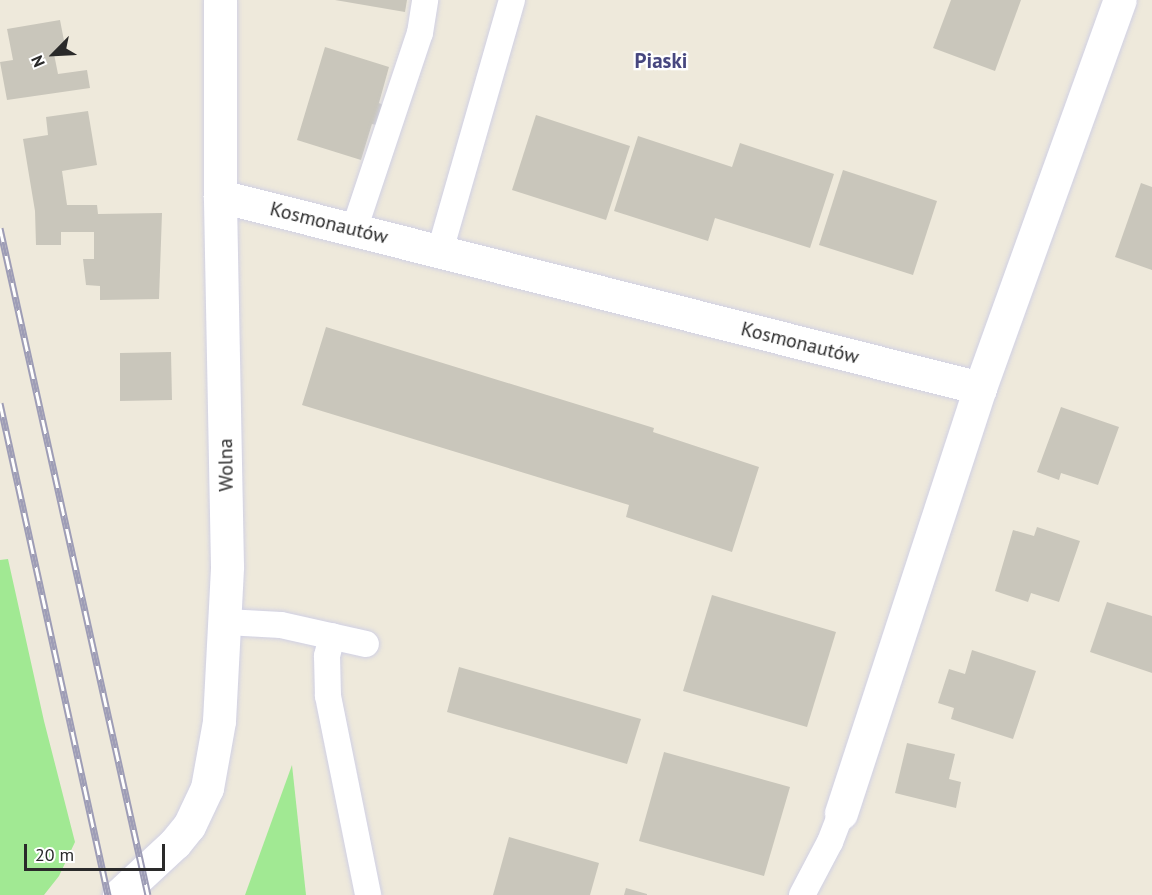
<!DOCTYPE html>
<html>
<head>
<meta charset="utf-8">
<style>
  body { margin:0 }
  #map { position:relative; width:1152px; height:895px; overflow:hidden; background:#eee9db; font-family:"PT Sans",sans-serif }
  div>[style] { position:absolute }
  .green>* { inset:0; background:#a1e993 }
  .building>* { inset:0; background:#c9c6bb }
  .roads { filter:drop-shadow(0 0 2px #d0d0e4) drop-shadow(0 0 2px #d0d0e4) }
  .service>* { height:26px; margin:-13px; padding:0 13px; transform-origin:13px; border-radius:13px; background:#fff }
  .minor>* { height:33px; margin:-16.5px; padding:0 16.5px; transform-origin:16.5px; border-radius:16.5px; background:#fff }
  .rail>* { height:7px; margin-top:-3.5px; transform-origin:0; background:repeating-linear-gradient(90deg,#fff 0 14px,#9e9db6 0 28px); box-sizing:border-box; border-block:2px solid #9e9db6 }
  span { translate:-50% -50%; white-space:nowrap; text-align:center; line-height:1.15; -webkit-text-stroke:4.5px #fff; paint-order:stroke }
  .street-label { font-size:20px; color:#2a2a2a }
  .neighbourhood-label { font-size:21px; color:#47477f; font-weight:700 }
  .north { position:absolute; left:24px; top:24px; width:60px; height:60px; -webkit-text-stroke:4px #fff; paint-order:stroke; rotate:246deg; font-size:16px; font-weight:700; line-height:24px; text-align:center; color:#2a2a2a }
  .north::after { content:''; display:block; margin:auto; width:21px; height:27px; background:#2a2a2a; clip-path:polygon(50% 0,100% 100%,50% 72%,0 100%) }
  .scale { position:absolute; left:24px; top:844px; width:141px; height:27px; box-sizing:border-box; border:3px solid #2a2a2a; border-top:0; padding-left:8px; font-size:18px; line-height:21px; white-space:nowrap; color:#2a2a2a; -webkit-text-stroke:4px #fff; paint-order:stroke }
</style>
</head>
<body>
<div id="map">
  <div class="green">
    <div style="clip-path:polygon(8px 559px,44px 721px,75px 842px,59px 876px,44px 895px,0 895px,0 560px)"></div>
    <div style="clip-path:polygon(292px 765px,306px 895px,245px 895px)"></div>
  </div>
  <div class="building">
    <div style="clip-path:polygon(335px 0,407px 0,405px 12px)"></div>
    <div style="clip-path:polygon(951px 0,1021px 0,995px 71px,933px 48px)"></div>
    <div style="clip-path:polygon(60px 20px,66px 51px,54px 54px,58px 74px,87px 70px,90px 88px,7px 100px,0 62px,13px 60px,7px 29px)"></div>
    <div style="clip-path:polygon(325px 47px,389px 67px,379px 103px,383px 105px,376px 125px,372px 124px,361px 160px,297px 140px)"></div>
    <div style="clip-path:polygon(88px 111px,97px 165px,62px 171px,67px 205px,97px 205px,98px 214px,162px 213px,159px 299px,100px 300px,100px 286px,86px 285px,83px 259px,94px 259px,94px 232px,61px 232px,61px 245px,36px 245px,35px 211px,23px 139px,48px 135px,46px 117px)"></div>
    <div style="clip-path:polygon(536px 115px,630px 146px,606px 220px,512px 190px)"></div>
    <div style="clip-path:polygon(638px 136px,732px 167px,740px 143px,834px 174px,810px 248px,715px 218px,708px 241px,614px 211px)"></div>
    <div style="clip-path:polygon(843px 170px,937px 201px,913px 275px,819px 245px)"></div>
    <div style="clip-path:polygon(1141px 183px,1152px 187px,1152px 270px,1115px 257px)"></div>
    <div style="clip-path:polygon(326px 327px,654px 428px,653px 432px,759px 467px,732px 552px,626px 517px,629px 505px,302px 405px)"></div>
    <div style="clip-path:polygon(171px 352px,172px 400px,120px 401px,120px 353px)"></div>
    <div style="clip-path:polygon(1061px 407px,1119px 427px,1098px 485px,1061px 473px,1059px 480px,1037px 472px)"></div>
    <div style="clip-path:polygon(1037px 527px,1080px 541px,1059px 602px,1031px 593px,1028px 602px,995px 591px,1013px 530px,1034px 536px)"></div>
    <div style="clip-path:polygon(712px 595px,836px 632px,807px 727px,683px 691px)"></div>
    <div style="clip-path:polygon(1107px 602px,1152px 616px,1152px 673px,1090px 652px)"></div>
    <div style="clip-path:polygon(972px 650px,1036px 671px,1013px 739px,951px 719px,954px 708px,938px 703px,949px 669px,965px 674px)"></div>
    <div style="clip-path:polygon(459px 667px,641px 719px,627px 764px,447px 712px)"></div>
    <div style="clip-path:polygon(907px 743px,955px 754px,949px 779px,961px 782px,956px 808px,895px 793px)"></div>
    <div style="clip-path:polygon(664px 752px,790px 787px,764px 876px,639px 841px)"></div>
    <div style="clip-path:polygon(509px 837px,599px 863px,590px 895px,493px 895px)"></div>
    <div style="clip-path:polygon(626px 888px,647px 894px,647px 895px,624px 895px)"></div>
  </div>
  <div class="roads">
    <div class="service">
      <div style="left:354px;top:230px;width:208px;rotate:-71.5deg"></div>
      <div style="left:420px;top:33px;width:33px;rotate:-81deg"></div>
      <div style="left:440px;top:251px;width:261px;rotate:-74deg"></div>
      <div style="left:226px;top:622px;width:55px;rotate:3.1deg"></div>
      <div style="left:281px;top:625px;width:87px;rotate:12.6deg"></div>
      <div style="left:332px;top:636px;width:21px;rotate:104deg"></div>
      <div style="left:327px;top:656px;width:40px;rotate:88.6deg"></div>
      <div style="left:328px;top:696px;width:203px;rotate:78.6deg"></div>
      <div style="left:802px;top:895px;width:60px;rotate:-62.2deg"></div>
      <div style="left:830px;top:842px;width:31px;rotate:-69deg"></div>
    </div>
    <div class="minor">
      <div style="left:220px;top:196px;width:784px;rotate:14.18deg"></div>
      <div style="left:980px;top:388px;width:412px;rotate:-70.2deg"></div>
      <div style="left:841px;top:813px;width:447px;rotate:-71.9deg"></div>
      <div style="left:119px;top:895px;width:76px;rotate:-42.9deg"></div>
      <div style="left:175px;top:843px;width:22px;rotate:-51deg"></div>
      <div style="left:189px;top:826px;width:42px;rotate:-64.7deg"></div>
      <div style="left:207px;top:788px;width:68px;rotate:-79.8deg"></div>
      <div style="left:219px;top:721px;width:155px;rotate:-87deg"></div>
      <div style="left:227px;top:566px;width:370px;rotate:-91.1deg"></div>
      <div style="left:220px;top:196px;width:196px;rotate:-90deg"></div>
    </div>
  </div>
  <div class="rail">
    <div style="left:0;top:228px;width:683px;rotate:77.49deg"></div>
    <div style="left:0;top:403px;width:504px;rotate:77.62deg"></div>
  </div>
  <div class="street-label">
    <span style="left:329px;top:223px;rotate:14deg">Kosmonautów</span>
    <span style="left:800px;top:343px;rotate:14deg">Kosmonautów</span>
    <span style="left:226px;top:465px;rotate:-91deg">Wolna</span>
  </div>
  <div class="neighbourhood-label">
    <span style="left:661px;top:61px">Piaski</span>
  </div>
  <div class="north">N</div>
  <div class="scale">20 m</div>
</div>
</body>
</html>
